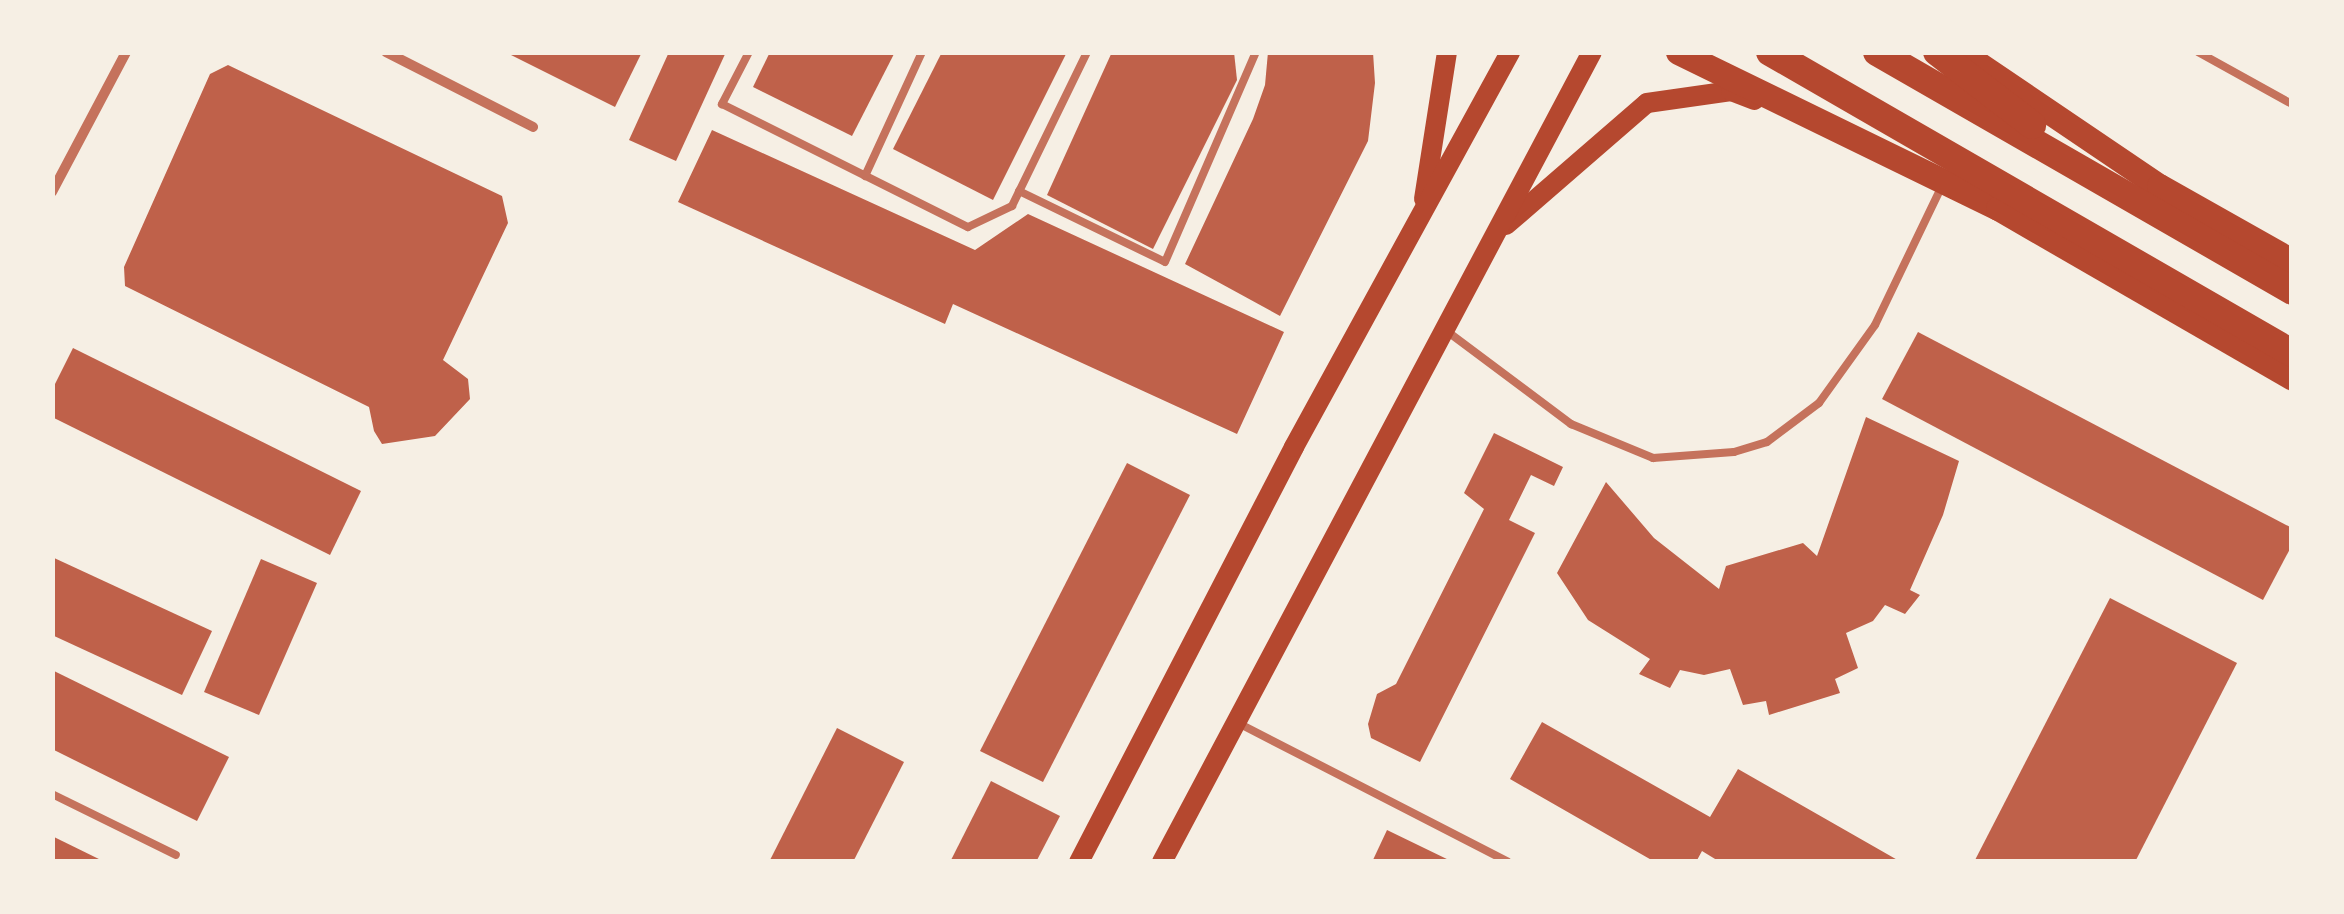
<!DOCTYPE html>
<html>
<head>
<meta charset="utf-8">
<style>
  body { margin:0 }
  #map { position:relative; width:2344px; height:914px; overflow:hidden; background:#f6efe4; font-family:Lato,sans-serif }
  div>[style] { position:absolute }
  .building>* { inset:0; background:#bf614a }
  .service>* { height:8px; margin:-4px; padding:0 4px; transform-origin:4px; border-radius:4px; background:#c5725c }
  .minor>* { height:10px; margin:-5px; padding:0 5px; transform-origin:5px; border-radius:5px; background:#c5725c }
  .secondary>* { height:20px; margin:-10px; padding:0 10px; transform-origin:10px; border-radius:10px; background:#b5482f }
  .primary>* { height:25px; margin:-12.5px; padding:0 12.5px; transform-origin:12.5px; border-radius:12.5px; background:#b5482f }
  .trunk>* { height:28px; margin:-14px; padding:0 14px; transform-origin:14px; border-radius:14px; background:#b5482f }
  span { translate:-50% -50%; white-space:nowrap; text-align:center; line-height:1.15; -webkit-text-stroke:9px #f6efe4; paint-order:stroke }
  .frame { position:absolute; inset:0; border:55px solid #f6efe4; pointer-events:none }
</style>
</head>
<body>
<div id="map">
  <div class="building">
    <div style="clip-path:polygon(505px 52px,642px 52px,615px 107px)"></div>
    <div style="clip-path:polygon(669px 52px,726px 52px,676px 161px,629px 140px)"></div>
    <div style="clip-path:polygon(770px 52px,895px 52px,852px 136px,753px 87px)"></div>
    <div style="clip-path:polygon(942px 52px,1067px 52px,993px 200px,893px 149px)"></div>
    <div style="clip-path:polygon(1112px 52px,1234px 52px,1237px 80px,1153px 249px,1047px 195px)"></div>
    <div style="clip-path:polygon(1268px 52px,1373px 52px,1375px 83px,1368px 141px,1280px 316px,1185px 264px,1253px 119px,1265px 85px)"></div>
    <div style="clip-path:polygon(228px 65px,502px 196px,508px 223px,443px 360px,468px 379px,470px 399px,435px 436px,382px 444px,374px 431px,369px 407px,125px 286px,124px 267px,210px 74px)"></div>
    <div style="clip-path:polygon(712px 130px,975px 250px,1028px 214px,1284px 332px,1237px 434px,953px 304px,945px 324px,678px 202px)"></div>
    <div style="clip-path:polygon(1918px 332px,2292px 528px,2292px 545px,2263px 600px,1882px 399px)"></div>
    <div style="clip-path:polygon(73px 348px,361px 491px,330px 555px,52px 417px,52px 390px)"></div>
    <div style="clip-path:polygon(1866px 417px,1959px 461px,1943px 515px,1910px 590px,1920px 595px,1905px 614px,1885px 605px,1873px 621px,1846px 633px,1858px 668px,1835px 679px,1840px 693px,1769px 715px,1766px 701px,1743px 705px,1730px 669px,1704px 675px,1680px 670px,1670px 688px,1639px 674px,1650px 659px,1588px 620px,1557px 573px,1606px 482px,1654px 538px,1719px 589px,1726px 566px,1803px 543px,1817px 556px)"></div>
    <div style="clip-path:polygon(1494px 433px,1563px 467px,1554px 486px,1531px 475px,1509px 520px,1535px 533px,1420px 762px,1371px 738px,1368px 724px,1377px 694px,1396px 684px,1484px 509px,1464px 493px)"></div>
    <div style="clip-path:polygon(1127px 463px,1190px 495px,1043px 782px,980px 751px)"></div>
    <div style="clip-path:polygon(52px 557px,212px 631px,182px 695px,52px 635px)"></div>
    <div style="clip-path:polygon(261px 559px,317px 583px,259px 715px,204px 692px)"></div>
    <div style="clip-path:polygon(2110px 598px,2237px 663px,2135px 862px,1974px 862px)"></div>
    <div style="clip-path:polygon(52px 670px,229px 757px,197px 821px,52px 749px)"></div>
    <div style="clip-path:polygon(1542px 722px,1710px 817px,1738px 769px,1901px 862px,1720px 862px,1702px 851px,1696px 862px,1655px 862px,1510px 779px)"></div>
    <div style="clip-path:polygon(837px 728px,904px 762px,853px 862px,769px 862px)"></div>
    <div style="clip-path:polygon(991px 781px,1060px 816px,1036px 862px,950px 862px)"></div>
    <div style="clip-path:polygon(1387px 830px,1453px 862px,1372px 862px)"></div>
    <div style="clip-path:polygon(52px 836px,105px 862px,52px 862px)"></div>
  </div>
  <div class="service">
    <div style="left:749px;top:52px;width:59px;rotate:117.4deg"></div>
    <div style="left:722px;top:104px;width:275px;rotate:26.6deg"></div>
    <div style="left:968px;top:227px;width:49px;rotate:-25.5deg"></div>
    <div style="left:1012px;top:206px;width:171px;rotate:-64deg"></div>
    <div style="left:2198px;top:52px;width:107px;rotate:29deg"></div>
    <div style="left:865px;top:176px;width:136px;rotate:-65.3deg"></div>
    <div style="left:1019px;top:191px;width:162px;rotate:25.9deg"></div>
    <div style="left:1165px;top:262px;width:229px;rotate:-66.6deg"></div>
    <div style="left:1448px;top:332px;width:154px;rotate:36.8deg"></div>
    <div style="left:1571px;top:424px;width:89px;rotate:22.5deg"></div>
    <div style="left:1653px;top:458px;width:81px;rotate:-4.2deg"></div>
    <div style="left:1734px;top:452px;width:34px;rotate:-17deg"></div>
    <div style="left:1767px;top:442px;width:65px;rotate:-36.9deg"></div>
    <div style="left:1819px;top:403px;width:96px;rotate:-54.3deg"></div>
    <div style="left:1875px;top:325px;width:157px;rotate:-64.3deg"></div>
    <div style="left:1240px;top:724px;width:301px;rotate:27.2deg"></div>
    <div style="left:52px;top:794px;width:138px;rotate:26.2deg"></div>
  </div>
  <div class="minor">
    <div style="left:386px;top:52px;width:165px;rotate:27deg"></div>
    <div style="left:52px;top:192px;width:158px;rotate:-62.1deg"></div>
  </div>
  <div class="secondary">
    <div style="left:1424px;top:199px;width:149px;rotate:-81.1deg"></div>
    <div style="left:1506px;top:225px;width:186px;rotate:-40.9deg"></div>
    <div style="left:1647px;top:103px;width:85px;rotate:-8.1deg"></div>
    <div style="left:1731px;top:91px;width:25px;rotate:21deg"></div>
    <div style="left:1079px;top:862px;width:467px;rotate:-62.6deg"></div>
    <div style="left:1294px;top:447px;width:450px;rotate:-61.3deg"></div>
    <div style="left:1162px;top:862px;width:917px;rotate:-62.04deg"></div>
  </div>
  <div class="primary">
    <div style="left:1678px;top:52px;width:356px;rotate:26deg"></div>
    <div style="left:1998px;top:208px;width:340px;rotate:30deg"></div>
    <div style="left:1961px;top:52px;width:239px;rotate:34.1deg"></div>
    <div style="left:2159px;top:186px;width:153px;rotate:29.4deg"></div>
  </div>
  <div class="trunk">
    <div style="left:1770px;top:52px;width:603px;rotate:29.97deg"></div>
    <div style="left:1877px;top:52px;width:479px;rotate:29.9deg"></div>
    <div style="left:1937px;top:52px;width:120px;rotate:37.5deg"></div>
  </div>
  <div class="frame"></div>
</div>
</body>
</html>
